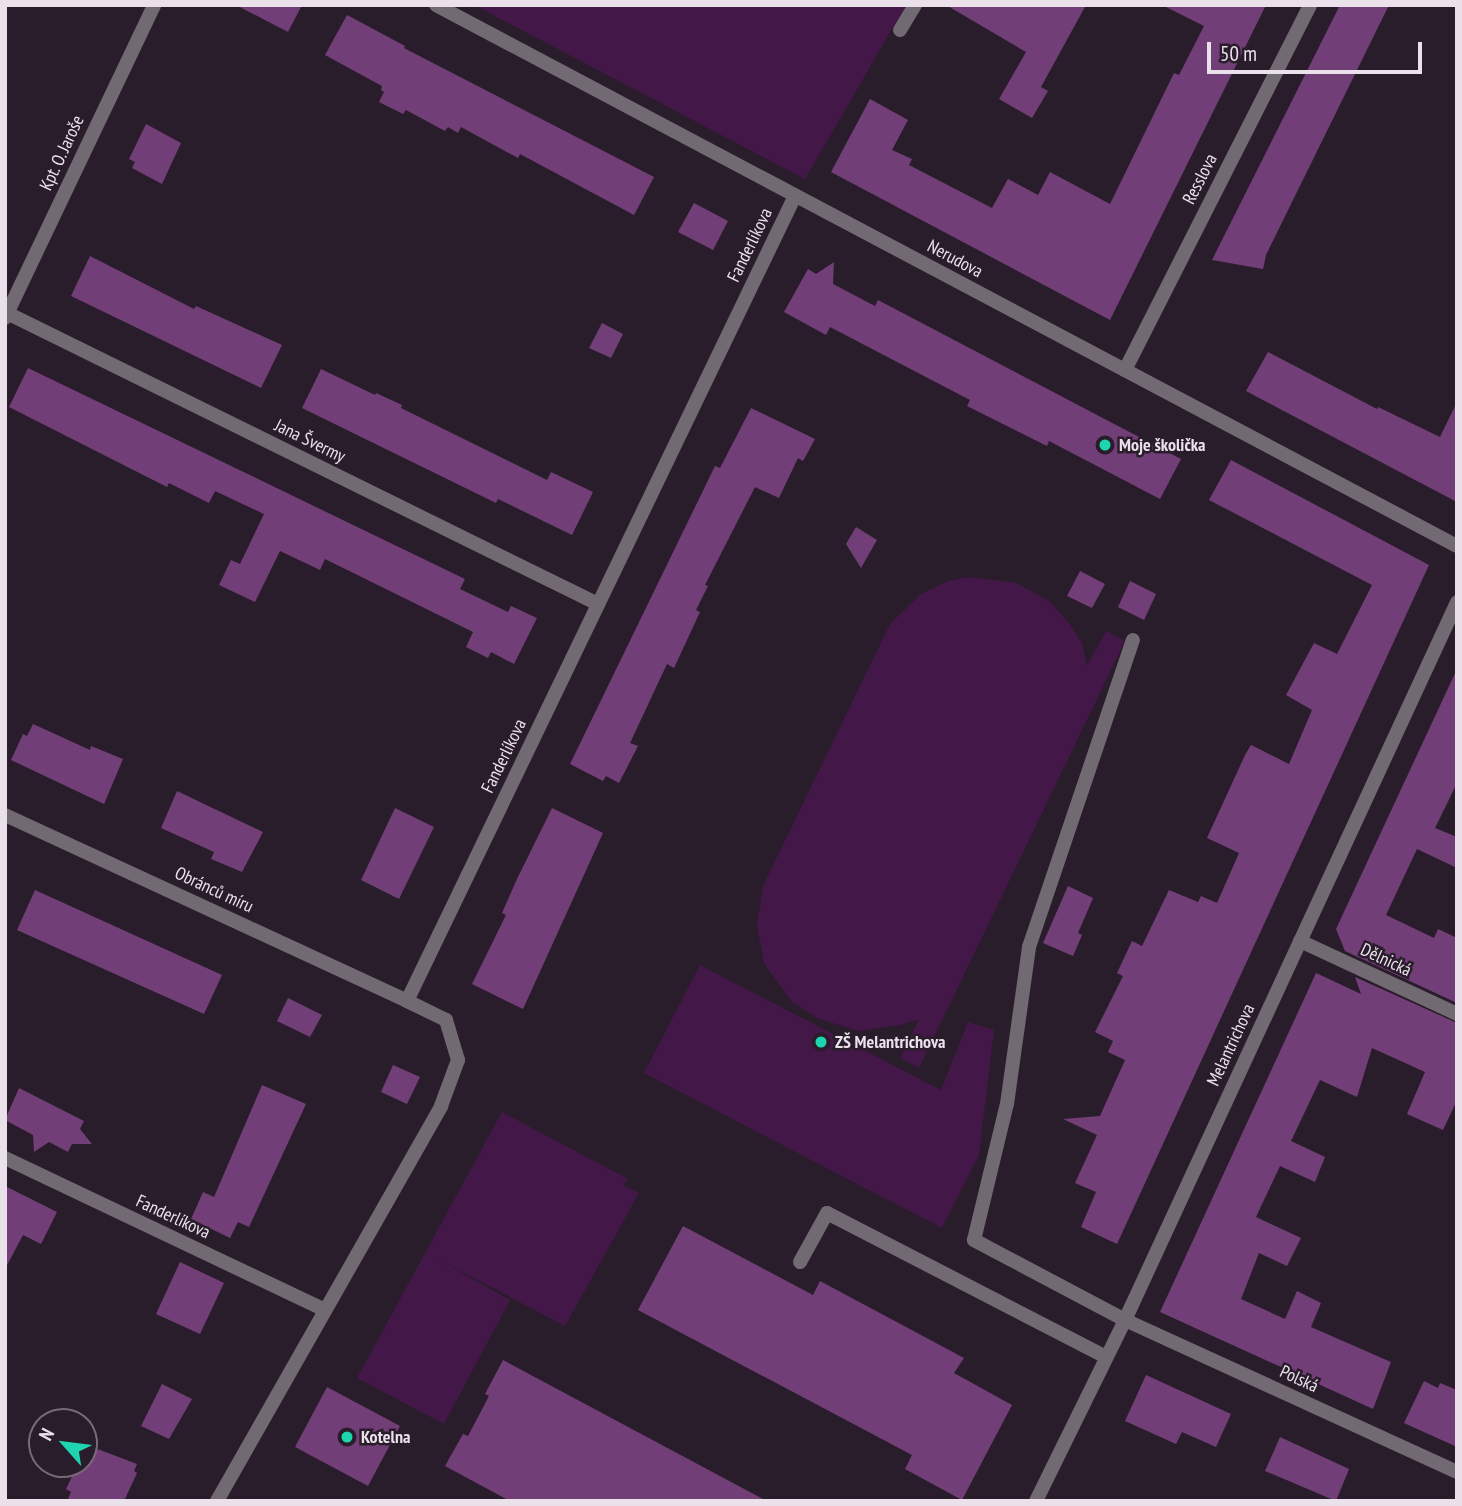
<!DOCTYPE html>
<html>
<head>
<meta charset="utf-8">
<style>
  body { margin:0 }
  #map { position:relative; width:1462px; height:1506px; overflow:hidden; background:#2a1d2b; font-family:"PT Sans Narrow",sans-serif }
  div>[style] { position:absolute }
  .green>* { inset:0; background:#431748 }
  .building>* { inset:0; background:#723e77 }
  .service>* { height:14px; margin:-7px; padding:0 7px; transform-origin:7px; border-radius:7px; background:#716a72 }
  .minor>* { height:14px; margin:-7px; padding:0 7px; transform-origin:7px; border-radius:7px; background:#716a72 }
  .dots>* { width:19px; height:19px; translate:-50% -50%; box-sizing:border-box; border:4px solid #2a1d2b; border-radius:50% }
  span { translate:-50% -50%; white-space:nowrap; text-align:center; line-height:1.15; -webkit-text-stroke:5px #2a1d2b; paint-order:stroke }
  .street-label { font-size:18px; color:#eae1eb }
  .poi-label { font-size:18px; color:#eae1eb; font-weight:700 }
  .left { translate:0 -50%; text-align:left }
  .frame { position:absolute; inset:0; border:7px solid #eae1eb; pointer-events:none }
  .north { position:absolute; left:28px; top:1408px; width:70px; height:70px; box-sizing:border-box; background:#2a1d2b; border:2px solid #776b78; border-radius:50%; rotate:298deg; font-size:19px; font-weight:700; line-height:28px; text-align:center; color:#eae1eb }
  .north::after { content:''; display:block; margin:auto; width:24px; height:32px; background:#1fd5b0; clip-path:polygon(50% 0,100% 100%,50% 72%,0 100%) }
  .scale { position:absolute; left:1207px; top:42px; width:215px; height:32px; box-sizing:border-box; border:4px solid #eae1eb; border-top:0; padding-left:9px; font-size:21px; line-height:24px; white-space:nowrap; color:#eae1eb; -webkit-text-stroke:5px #2a1d2b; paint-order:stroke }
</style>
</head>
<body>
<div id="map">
  <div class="green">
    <div style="clip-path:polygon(474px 5px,906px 5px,805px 179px)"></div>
    <div style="clip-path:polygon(969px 577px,1017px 583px,1050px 602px,1069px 623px,1082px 643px,1087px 666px,1106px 631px,1125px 641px,919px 1068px,900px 1058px,919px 1019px,901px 1025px,858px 1031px,817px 1018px,791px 1001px,764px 963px,757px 926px,763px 886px,890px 624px,921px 594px,948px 581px)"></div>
    <div style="clip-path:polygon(700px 965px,941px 1090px,968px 1022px,994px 1030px,979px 1155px,942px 1228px,644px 1073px)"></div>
    <div style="clip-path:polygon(502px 1112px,628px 1179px,624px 1186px,639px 1193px,565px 1326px,434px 1257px,510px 1300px,444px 1424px,357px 1378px)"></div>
  </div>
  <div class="building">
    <div style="clip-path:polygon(236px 5px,302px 5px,288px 32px)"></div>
    <div style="clip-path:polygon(946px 5px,1086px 5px,1041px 87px,1048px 91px,1032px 118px,999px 99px,1026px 52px)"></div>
    <div style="clip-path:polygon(1162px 5px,1266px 5px,1110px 320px,831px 172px,870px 99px,908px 120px,892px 150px,912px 159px,909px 165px,992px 208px,1008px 179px,1038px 195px,1050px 172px,1110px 204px,1174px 73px,1179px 75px,1204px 26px)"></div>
    <div style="clip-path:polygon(1340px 5px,1389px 5px,1266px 255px,1263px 269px,1212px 260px)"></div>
    <div style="clip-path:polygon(347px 15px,405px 46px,404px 48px,654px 177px,634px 215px,520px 154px,518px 158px,461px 127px,458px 133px,448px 127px,445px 131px,406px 110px,403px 114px,379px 102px,384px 92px,381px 90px,382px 86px,325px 55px)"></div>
    <div style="clip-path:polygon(146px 124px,181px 143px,162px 184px,132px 168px,135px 162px,129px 159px)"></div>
    <div style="clip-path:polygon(694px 203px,728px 221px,713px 250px,678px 232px)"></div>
    <div style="clip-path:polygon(90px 256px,194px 309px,196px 306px,282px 345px,261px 388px,71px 296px)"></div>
    <div style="clip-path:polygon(834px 262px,833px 284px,875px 306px,878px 300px,1181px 459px,1160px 499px,1049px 441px,1047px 446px,967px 406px,970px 400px,830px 327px,826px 335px,784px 312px,808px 269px,816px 274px)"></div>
    <div style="clip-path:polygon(602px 323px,623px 334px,611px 358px,589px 348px)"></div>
    <div style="clip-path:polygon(1268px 352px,1377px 409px,1378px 407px,1440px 437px,1457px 402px,1457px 502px,1246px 391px)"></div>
    <div style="clip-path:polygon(28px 368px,465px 579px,460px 589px,508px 612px,511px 606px,537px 618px,514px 664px,491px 652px,488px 658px,466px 647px,473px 632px,325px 559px,320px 570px,280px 551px,255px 602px,219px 585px,231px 560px,240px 564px,264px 514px,215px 491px,209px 503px,169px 483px,167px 487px,9px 407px)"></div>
    <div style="clip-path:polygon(321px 369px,375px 395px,376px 393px,402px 405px,401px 408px,547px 480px,551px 472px,593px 492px,572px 535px,498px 499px,496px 503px,302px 408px)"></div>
    <div style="clip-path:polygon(751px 408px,815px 439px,803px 461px,798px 458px,779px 498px,755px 487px,705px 585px,708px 586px,696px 610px,700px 612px,674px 668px,667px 664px,630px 743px,638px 746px,619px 783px,606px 776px,603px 781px,570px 764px,715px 466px,720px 468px)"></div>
    <div style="clip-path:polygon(1231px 460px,1429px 565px,1117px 1244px,1081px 1227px,1096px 1192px,1075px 1183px,1097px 1135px,1063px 1119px,1100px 1116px,1125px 1060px,1108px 1052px,1113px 1041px,1095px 1032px,1123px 976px,1117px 973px,1132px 941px,1142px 946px,1169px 890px,1198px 902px,1201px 896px,1217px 903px,1239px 853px,1207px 838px,1245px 755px,1251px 745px,1289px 764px,1312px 710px,1286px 695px,1314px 643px,1337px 654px,1372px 585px,1209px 500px)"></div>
    <div style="clip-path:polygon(856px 527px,877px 540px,861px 568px,846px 544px)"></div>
    <div style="clip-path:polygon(1080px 571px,1105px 584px,1092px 608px,1067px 596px)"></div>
    <div style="clip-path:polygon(1130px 581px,1156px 594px,1144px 620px,1118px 607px)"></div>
    <div style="clip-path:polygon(1457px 669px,1457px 783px,1435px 828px,1457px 837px,1457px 868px,1417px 849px,1386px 915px,1434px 938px,1438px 929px,1457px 938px,1457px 1003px,1345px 951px,1336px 929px)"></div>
    <div style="clip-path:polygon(33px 724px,90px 750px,91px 746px,123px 759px,104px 804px,11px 760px,23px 734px,27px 736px)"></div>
    <div style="clip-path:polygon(177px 791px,263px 832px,242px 872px,211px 859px,214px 852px,161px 828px)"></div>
    <div style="clip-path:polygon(395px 808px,434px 827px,399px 899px,361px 880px)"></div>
    <div style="clip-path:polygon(552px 808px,603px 833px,523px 1009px,472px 984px,506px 915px,502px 913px,517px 879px)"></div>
    <div style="clip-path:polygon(1068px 886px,1093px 898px,1078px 933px,1082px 935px,1073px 956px,1043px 943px)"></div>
    <div style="clip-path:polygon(35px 890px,222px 975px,204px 1014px,17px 930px)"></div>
    <div style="clip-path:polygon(1316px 973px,1361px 994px,1355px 977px,1457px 1023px,1457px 1100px,1443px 1130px,1407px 1114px,1425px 1072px,1372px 1048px,1357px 1097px,1320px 1080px,1291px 1141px,1325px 1157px,1315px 1182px,1280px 1166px,1256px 1217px,1301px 1238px,1287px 1266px,1259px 1253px,1241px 1299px,1285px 1319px,1297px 1291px,1321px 1303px,1311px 1327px,1391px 1362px,1373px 1409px,1160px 1312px)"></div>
    <div style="clip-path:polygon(288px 998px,322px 1015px,310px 1037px,277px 1021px)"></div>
    <div style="clip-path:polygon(393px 1065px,420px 1077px,407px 1104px,381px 1092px)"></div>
    <div style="clip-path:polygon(262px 1085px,306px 1104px,249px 1227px,238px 1222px,230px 1238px,191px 1219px,203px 1192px,214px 1197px)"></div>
    <div style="clip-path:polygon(19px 1088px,84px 1121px,80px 1129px,92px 1144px,72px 1144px,68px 1152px,49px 1142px,34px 1152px,33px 1135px,5px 1120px)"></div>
    <div style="clip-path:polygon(5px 1186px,57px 1212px,41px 1244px,23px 1235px,5px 1269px)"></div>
    <div style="clip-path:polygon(683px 1226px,813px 1295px,820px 1281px,964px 1358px,954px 1373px,1012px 1405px,962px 1500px,905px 1469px,912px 1455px,638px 1310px)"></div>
    <div style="clip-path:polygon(180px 1262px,224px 1283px,200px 1334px,156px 1314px)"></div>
    <div style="clip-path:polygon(503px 1360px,718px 1475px,767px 1501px,510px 1501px,445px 1466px,463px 1434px,468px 1436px,489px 1396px,485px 1394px)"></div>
    <div style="clip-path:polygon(1146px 1375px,1231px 1414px,1216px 1447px,1182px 1432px,1176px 1444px,1125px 1421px)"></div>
    <div style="clip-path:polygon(1424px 1381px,1438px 1388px,1440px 1383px,1457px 1390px,1457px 1447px,1404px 1423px)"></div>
    <div style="clip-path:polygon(162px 1384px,192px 1399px,169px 1439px,141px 1426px)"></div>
    <div style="clip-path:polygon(327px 1387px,400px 1426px,368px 1486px,295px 1447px)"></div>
    <div style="clip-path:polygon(1280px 1437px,1349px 1469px,1336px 1501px,1265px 1471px)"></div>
    <div style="clip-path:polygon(87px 1445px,137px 1464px,134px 1471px,137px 1473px,124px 1501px,67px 1501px,71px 1492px,66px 1489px,78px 1464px,84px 1464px)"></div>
  </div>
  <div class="service">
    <div style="left:800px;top:1262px;width:56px;rotate:-61.1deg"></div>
    <div style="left:827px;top:1213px;width:314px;rotate:27.3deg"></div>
    <div style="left:1125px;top:1320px;width:171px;rotate:-152.1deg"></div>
    <div style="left:974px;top:1240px;width:140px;rotate:-76.4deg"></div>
    <div style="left:1007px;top:1104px;width:159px;rotate:-82deg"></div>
    <div style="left:1029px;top:947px;width:324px;rotate:-71.3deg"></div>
  </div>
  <div class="minor">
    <div style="left:436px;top:5px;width:1155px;rotate:27.92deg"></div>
    <div style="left:900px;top:30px;width:29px;rotate:-59deg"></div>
    <div style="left:5px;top:312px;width:661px;rotate:26.22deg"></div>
    <div style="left:5px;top:318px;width:347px;rotate:-64.5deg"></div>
    <div style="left:1125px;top:370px;width:409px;rotate:-63.1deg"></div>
    <div style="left:5px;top:815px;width:443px;rotate:24.8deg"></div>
    <div style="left:1300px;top:941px;width:173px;rotate:24.9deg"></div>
    <div style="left:5px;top:1158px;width:354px;rotate:25.4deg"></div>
    <div style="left:1125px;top:1320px;width:365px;rotate:24.6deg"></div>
    <div style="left:217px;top:1501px;width:454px;rotate:-60.4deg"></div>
    <div style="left:441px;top:1106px;width:49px;rotate:-69.7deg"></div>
    <div style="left:458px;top:1060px;width:42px;rotate:-106.7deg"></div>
    <div style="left:446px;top:1020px;width:43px;rotate:-154deg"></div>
    <div style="left:407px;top:1001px;width:894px;rotate:-64.27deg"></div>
    <div style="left:1036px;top:1501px;width:202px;rotate:-63.8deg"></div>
    <div style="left:1125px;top:1320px;width:791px;rotate:-65.18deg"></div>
  </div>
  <div class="dots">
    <div style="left:1105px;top:445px;background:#1fd5b0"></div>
    <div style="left:821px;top:1042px;background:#1fd5b0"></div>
    <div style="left:347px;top:1437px;background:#1fd5b0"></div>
  </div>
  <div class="street-label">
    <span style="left:62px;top:153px;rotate:-65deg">Kpt. O. Jaroše</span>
    <span style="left:1200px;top:179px;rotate:-63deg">Resslova</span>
    <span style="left:750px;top:245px;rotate:-64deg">Fanderlíkova</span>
    <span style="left:955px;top:259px;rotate:28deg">Nerudova</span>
    <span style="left:310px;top:441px;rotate:26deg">Jana Švermy</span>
    <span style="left:504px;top:756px;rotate:-64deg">Fanderlíkova</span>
    <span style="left:214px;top:890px;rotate:25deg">Obránců míru</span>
    <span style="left:1386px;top:960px;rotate:25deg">Dělnická</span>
    <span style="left:1231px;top:1045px;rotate:-65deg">Melantrichova</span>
    <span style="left:173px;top:1217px;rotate:25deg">Fanderlíkova</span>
    <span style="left:1299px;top:1379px;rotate:25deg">Polská</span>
  </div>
  <div class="poi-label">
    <span class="left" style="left:1119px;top:445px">Moje školička</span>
    <span class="left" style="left:835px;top:1042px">ZŠ Melantrichova</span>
    <span class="left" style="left:361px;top:1437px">Kotelna</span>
  </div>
  <div class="frame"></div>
  <div class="north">N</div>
  <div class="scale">50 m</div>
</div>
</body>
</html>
